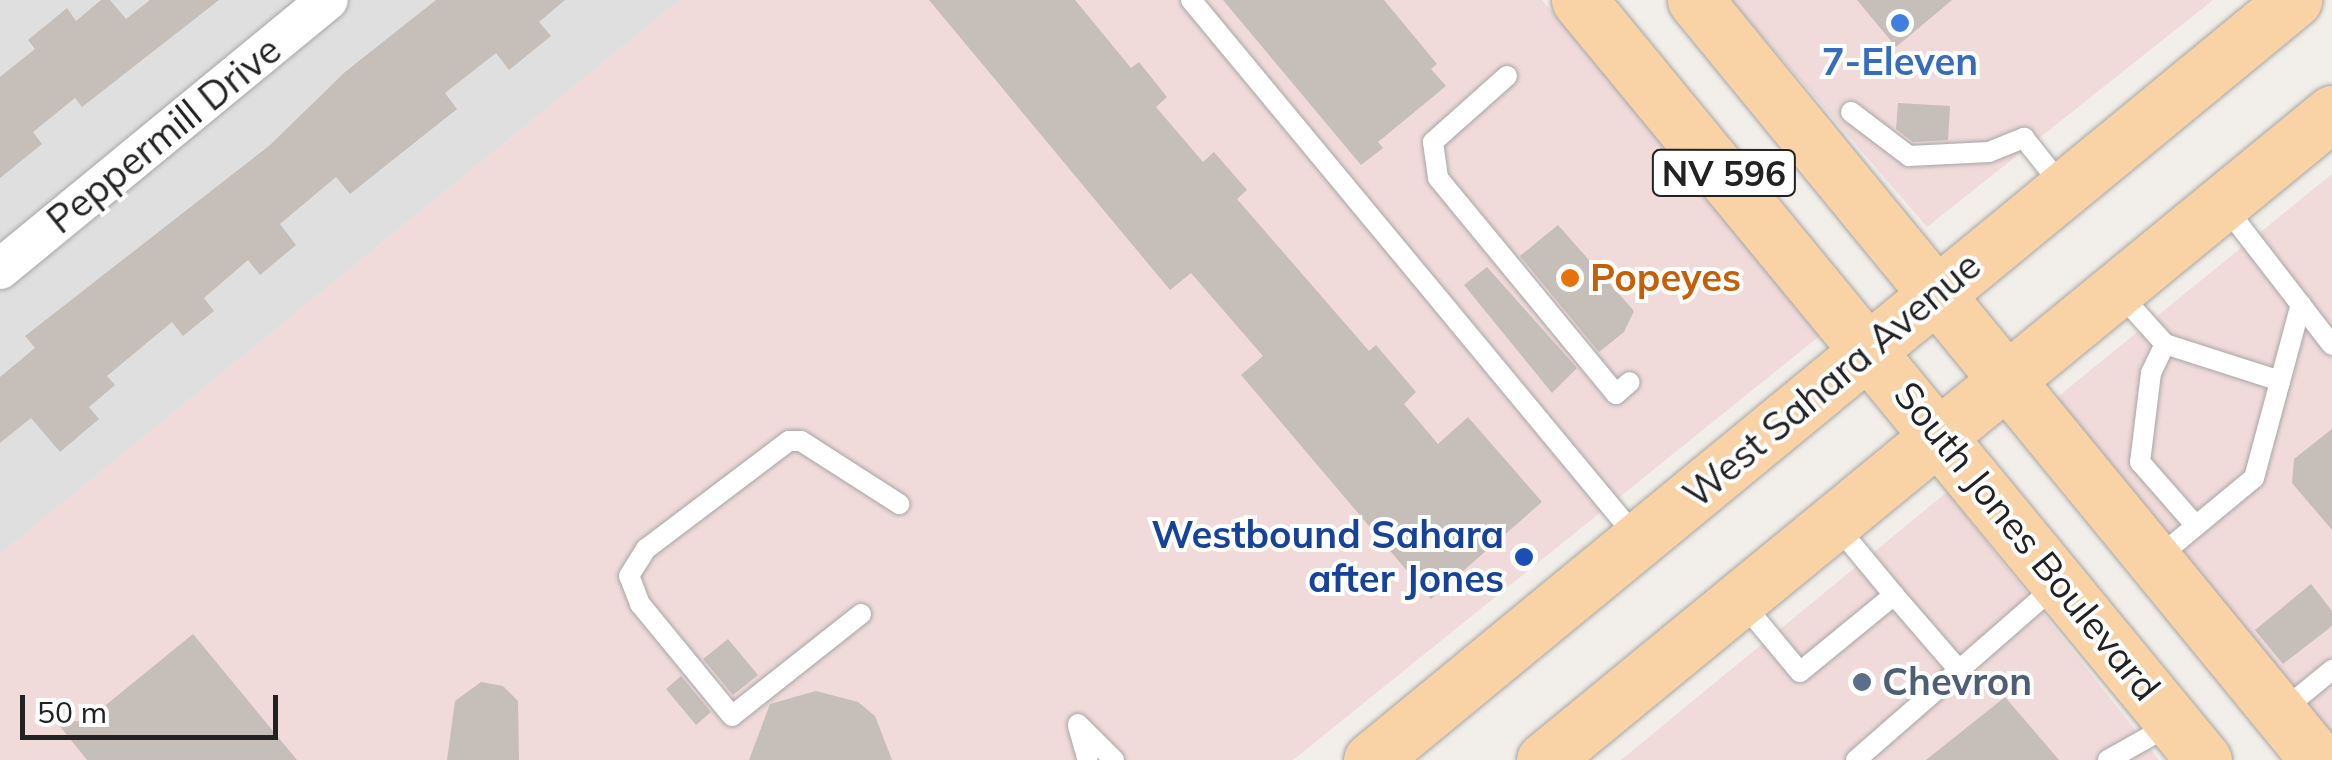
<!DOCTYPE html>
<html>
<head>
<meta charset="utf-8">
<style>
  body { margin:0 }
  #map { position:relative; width:2332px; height:760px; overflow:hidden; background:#f2eee9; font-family:Mulish,sans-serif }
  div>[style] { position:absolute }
  .residential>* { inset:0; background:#e0dfdf }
  .commercial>* { inset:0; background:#f1dada }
  .building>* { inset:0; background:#c6beb8 }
  .roads { filter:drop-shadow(0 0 2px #a6a6a6) drop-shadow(0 0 2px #a6a6a6) }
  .lane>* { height:20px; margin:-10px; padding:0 10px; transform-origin:10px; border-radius:10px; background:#fff }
  .street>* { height:40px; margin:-20px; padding:0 20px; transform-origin:20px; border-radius:20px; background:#fff }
  .primary>* { height:55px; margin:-27.5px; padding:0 27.5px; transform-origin:27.5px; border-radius:27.5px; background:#f9d2a6 }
  .dots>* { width:28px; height:28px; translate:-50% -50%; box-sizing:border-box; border:5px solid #fff; border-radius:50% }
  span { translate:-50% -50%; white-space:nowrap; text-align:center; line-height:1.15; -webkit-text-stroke:8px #fff; paint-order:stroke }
  .shield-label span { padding:2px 8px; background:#fff; border:2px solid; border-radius:8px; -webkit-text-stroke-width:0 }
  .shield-label { font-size:35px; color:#222; font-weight:700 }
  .shop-label { font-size:38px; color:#366cbe; font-weight:700 }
  .street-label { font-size:38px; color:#222 }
  .food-label { font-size:38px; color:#c56008; font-weight:700 }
  .left { translate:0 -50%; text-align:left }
  .transit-label { font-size:38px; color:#164399; font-weight:700 }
  .right { translate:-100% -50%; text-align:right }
  .service-label { font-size:38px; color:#4e5e75; font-weight:700 }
  .scale { position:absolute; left:20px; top:695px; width:258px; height:45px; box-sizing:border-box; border:5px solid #222; border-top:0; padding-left:12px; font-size:30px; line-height:35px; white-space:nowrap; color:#222; -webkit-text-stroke:8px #fff; paint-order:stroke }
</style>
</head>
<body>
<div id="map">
  <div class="residential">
    <div style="clip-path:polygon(0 0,680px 0,0 554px)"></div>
  </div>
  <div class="commercial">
    <div style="clip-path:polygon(680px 0,1542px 0,1822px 334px,1293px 760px,0 760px,0 554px)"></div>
    <div style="clip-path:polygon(1731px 0,2213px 0,1927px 227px)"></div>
    <div style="clip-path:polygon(2332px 174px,2332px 743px,2055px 399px)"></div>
    <div style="clip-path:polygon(1947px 492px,2159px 760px,1621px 760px)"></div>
  </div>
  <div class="building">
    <div style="clip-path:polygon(101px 0,110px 0,126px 19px,150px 0,219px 0,82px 107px,75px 98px,33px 132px,42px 144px,0 178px,0 77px,35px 49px,28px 40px,67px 8px,76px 21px)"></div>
    <div style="clip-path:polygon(436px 0,565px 0,539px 22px,551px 36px,509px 70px,496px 53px,445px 93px,457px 109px,350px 194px,336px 177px,280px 224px,296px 245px,260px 275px,248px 260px,204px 298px,214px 311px,183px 336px,172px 322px,107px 376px,115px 385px,89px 407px,99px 419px,60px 452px,31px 418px,0 443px,0 377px,35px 348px,25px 336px,270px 145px,345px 72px)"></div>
    <div style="clip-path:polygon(929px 0,1075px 0,1131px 68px,1139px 62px,1167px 97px,1156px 107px,1203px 162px,1214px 152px,1247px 190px,1237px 199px,1369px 351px,1376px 345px,1416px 392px,1404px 404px,1438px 444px,1468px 417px,1542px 502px,1431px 599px,1241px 375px,1263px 356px,1191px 273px,1170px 290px)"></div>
    <div style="clip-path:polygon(1223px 0,1384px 0,1437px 64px,1431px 69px,1446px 86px,1378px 142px,1383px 148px,1361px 165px)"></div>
    <div style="clip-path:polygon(1857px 0,1952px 0,1896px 47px)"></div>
    <div style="clip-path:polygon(1898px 103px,1950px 106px,1948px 140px,1913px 142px,1896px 129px)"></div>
    <div style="clip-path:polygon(1558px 225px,1634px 311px,1624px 332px,1599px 352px,1520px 256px)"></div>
    <div style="clip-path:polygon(1487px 267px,1577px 368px,1552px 393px,1464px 285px)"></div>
    <div style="clip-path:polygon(2332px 429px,2332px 530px,2292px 483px,2294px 459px)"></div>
    <div style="clip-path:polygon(2311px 584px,2332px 611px,2332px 626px,2283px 664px,2255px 630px)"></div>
    <div style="clip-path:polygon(193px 634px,297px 760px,87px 760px,54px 719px,85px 722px)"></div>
    <div style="clip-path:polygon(728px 639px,758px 675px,733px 695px,703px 659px)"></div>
    <div style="clip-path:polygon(681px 676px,711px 712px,696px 725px,666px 689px)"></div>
    <div style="clip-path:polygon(481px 682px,503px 686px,518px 701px,519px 760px,447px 760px,455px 701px)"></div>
    <div style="clip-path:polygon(816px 691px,858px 702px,875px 716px,892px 760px,749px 760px,770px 704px)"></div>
    <div style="clip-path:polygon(2005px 697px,2059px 760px,1926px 760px)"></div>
  </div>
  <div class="roads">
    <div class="lane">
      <div style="left:1191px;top:0;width:699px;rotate:50.34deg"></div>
      <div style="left:1507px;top:76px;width:99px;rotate:138.3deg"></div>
      <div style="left:1433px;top:142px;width:36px;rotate:82deg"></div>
      <div style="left:1438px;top:178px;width:280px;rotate:50.5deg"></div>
      <div style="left:1616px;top:394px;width:18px;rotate:-41deg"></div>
      <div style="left:1851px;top:112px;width:73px;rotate:37.2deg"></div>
      <div style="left:1909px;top:156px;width:80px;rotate:-2.9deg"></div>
      <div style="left:1989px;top:152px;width:38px;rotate:-22deg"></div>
      <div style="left:2024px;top:138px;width:61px;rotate:51.6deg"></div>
      <div style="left:2223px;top:204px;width:178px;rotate:52.3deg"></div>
      <div style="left:2118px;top:292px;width:70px;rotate:47.9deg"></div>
      <div style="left:2165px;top:344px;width:121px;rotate:17.8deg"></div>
      <div style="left:2165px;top:344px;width:32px;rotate:116deg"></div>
      <div style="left:2151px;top:373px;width:90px;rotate:97deg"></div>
      <div style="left:2140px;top:462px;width:85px;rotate:48.8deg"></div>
      <div style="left:2156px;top:559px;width:127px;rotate:-39.6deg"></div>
      <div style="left:2254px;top:478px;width:180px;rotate:-74.9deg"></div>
      <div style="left:1894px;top:595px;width:99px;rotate:49.1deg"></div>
      <div style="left:1741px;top:601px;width:92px;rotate:50.3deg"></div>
      <div style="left:1800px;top:672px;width:122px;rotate:-39.3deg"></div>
      <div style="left:1894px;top:595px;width:92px;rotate:-129.7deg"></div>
      <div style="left:861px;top:614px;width:164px;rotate:141.7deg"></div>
      <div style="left:732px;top:716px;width:145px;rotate:-129.4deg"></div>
      <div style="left:640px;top:604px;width:30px;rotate:-111deg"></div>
      <div style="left:629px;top:576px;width:32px;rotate:-58deg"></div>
      <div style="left:646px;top:549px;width:179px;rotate:-37.1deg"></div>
      <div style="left:789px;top:441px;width:12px"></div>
      <div style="left:801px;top:441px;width:117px;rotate:32.7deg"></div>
      <div style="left:2282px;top:711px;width:65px;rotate:-39.4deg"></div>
      <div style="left:1078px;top:724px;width:51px;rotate:45deg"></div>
      <div style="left:1078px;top:726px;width:35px;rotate:74deg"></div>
      <div style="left:1856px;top:760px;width:268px;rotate:-41.1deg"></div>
      <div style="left:2108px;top:760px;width:73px;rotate:-29.4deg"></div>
    </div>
    <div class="street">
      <div style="left:0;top:269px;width:424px;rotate:-39.4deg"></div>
    </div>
    <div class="primary">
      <div style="left:1579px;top:0;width:984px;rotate:50.57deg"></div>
      <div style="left:1695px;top:0;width:983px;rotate:50.66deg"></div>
      <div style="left:1371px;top:760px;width:1196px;rotate:-39.47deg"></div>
      <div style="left:1544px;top:760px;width:1020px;rotate:-39.39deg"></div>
    </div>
  </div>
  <div class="dots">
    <div style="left:1900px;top:23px;background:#3f7fe0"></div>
    <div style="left:1570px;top:278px;background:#e8710a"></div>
    <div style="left:1524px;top:557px;background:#1a4fb4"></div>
    <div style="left:1862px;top:682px;background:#5c6f8a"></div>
  </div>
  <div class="shield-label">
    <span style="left:1724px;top:173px">NV 596</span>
  </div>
  <div class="shop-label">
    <span style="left:1900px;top:62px">7-Eleven</span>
  </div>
  <div class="street-label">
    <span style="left:164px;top:135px;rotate:-39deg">Peppermill Drive</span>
    <span style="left:1832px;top:380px;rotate:-40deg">West Sahara Avenue</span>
    <span style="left:2027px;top:541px;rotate:51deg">South Jones Boulevard</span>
  </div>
  <div class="food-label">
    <span class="left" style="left:1590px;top:278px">Popeyes</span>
  </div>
  <div class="transit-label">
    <span class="right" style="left:1504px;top:557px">Westbound Sahara<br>after Jones</span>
  </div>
  <div class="service-label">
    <span class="left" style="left:1882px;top:682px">Chevron</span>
  </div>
  <div class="scale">50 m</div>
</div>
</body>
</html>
